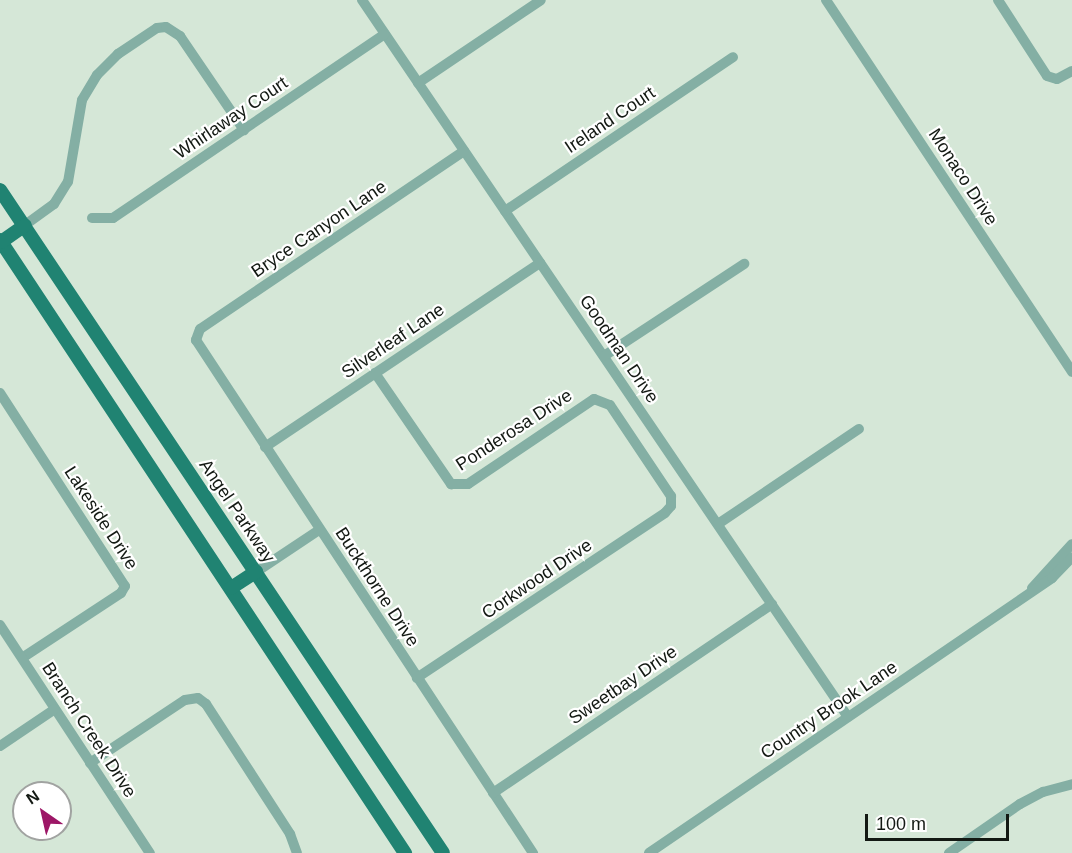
<!DOCTYPE html>
<html>
<head>
<meta charset="utf-8">
<style>
  body { margin:0 }
  #map { position:relative; width:1072px; height:853px; overflow:hidden; background:#d5e7d7; font-family:Helvetica,sans-serif }
  div>[style] { position:absolute }
  .minor>* { height:10px; margin:-5px; padding:0 5px; transform-origin:5px; border-radius:5px; background:#84afa4 }
  .major>* { height:14px; margin:-7px; padding:0 7px; transform-origin:7px; border-radius:7px; background:#208372 }
  span { translate:-50% -50%; white-space:nowrap; text-align:center; line-height:1.15; -webkit-text-stroke:4.5px #fff; paint-order:stroke }
  .street-label { font-size:18px; color:#131913 }
  .north { position:absolute; left:12px; top:781px; width:60px; height:60px; box-sizing:border-box; background:#fff; border:2px solid #a1a3a1; border-radius:50%; rotate:326deg; font-size:16px; font-weight:700; line-height:24px; text-align:center; color:#131913 }
  .north::after { content:''; display:block; margin:auto; width:21px; height:27px; background:#9d1767; clip-path:polygon(50% 0,100% 100%,50% 72%,0 100%) }
  .scale { position:absolute; left:865px; top:814px; width:144px; height:27px; box-sizing:border-box; border:3px solid #131913; border-top:0; padding-left:8px; font-size:18px; line-height:21px; white-space:nowrap; color:#131913; -webkit-text-stroke:4px #fff; paint-order:stroke }
</style>
</head>
<body>
<div id="map">
  <div class="minor">
    <div style="left:362px;top:0;width:866px;rotate:55.87deg"></div>
    <div style="left:826px;top:0;width:446px;rotate:56.5deg"></div>
    <div style="left:998px;top:0;width:90px;rotate:57.2deg"></div>
    <div style="left:1047px;top:76px;width:10px;rotate:17deg"></div>
    <div style="left:1057px;top:79px;width:17px;rotate:-28deg"></div>
    <div style="left:418px;top:83px;width:148px;rotate:-34deg"></div>
    <div style="left:464px;top:151px;width:318px;rotate:146deg"></div>
    <div style="left:200px;top:329px;width:12px;rotate:110deg"></div>
    <div style="left:196px;top:340px;width:614px;rotate:56.7deg"></div>
    <div style="left:505px;top:211px;width:275px;rotate:-34deg"></div>
    <div style="left:92px;top:218px;width:21px"></div>
    <div style="left:113px;top:218px;width:328px;rotate:-34.1deg"></div>
    <div style="left:25px;top:225px;width:36px;rotate:-36deg"></div>
    <div style="left:54px;top:204px;width:26px;rotate:-58deg"></div>
    <div style="left:68px;top:182px;width:83px;rotate:-80.3deg"></div>
    <div style="left:82px;top:100px;width:29px;rotate:-59deg"></div>
    <div style="left:97px;top:75px;width:30px;rotate:-45deg"></div>
    <div style="left:118px;top:54px;width:47px;rotate:-33.7deg"></div>
    <div style="left:157px;top:28px;width:9px;rotate:-6deg"></div>
    <div style="left:166px;top:27px;width:17px;rotate:33deg"></div>
    <div style="left:180px;top:36px;width:114px;rotate:55.8deg"></div>
    <div style="left:604px;top:356px;width:168px;rotate:-33.3deg"></div>
    <div style="left:375px;top:373px;width:135px;rotate:55.6deg"></div>
    <div style="left:451px;top:484px;width:17px"></div>
    <div style="left:468px;top:484px;width:152px;rotate:-34deg"></div>
    <div style="left:594px;top:399px;width:17px;rotate:21deg"></div>
    <div style="left:610px;top:405px;width:110px;rotate:56.2deg"></div>
    <div style="left:671px;top:496px;width:10px;rotate:90deg"></div>
    <div style="left:671px;top:506px;width:9px;rotate:131deg"></div>
    <div style="left:665px;top:513px;width:298px;rotate:146.4deg"></div>
    <div style="left:0;top:393px;width:230px;rotate:57.1deg"></div>
    <div style="left:125px;top:586px;width:8px;rotate:120deg"></div>
    <div style="left:121px;top:593px;width:118px;rotate:146.7deg"></div>
    <div style="left:265px;top:447px;width:331px;rotate:-33.8deg"></div>
    <div style="left:718px;top:524px;width:170px;rotate:-34deg"></div>
    <div style="left:256px;top:572px;width:76px;rotate:-33.7deg"></div>
    <div style="left:1032px;top:588px;width:59px;rotate:-47.7deg"></div>
    <div style="left:0;top:625px;width:273px;rotate:56.7deg"></div>
    <div style="left:0;top:746px;width:66px;rotate:-33.9deg"></div>
    <div style="left:90px;top:763px;width:114px;rotate:-33.6deg"></div>
    <div style="left:185px;top:700px;width:13px;rotate:-9deg"></div>
    <div style="left:198px;top:698px;width:10px;rotate:37deg"></div>
    <div style="left:206px;top:704px;width:155px;rotate:57.1deg"></div>
    <div style="left:290px;top:834px;width:20px;rotate:70deg"></div>
    <div style="left:493px;top:793px;width:337px;rotate:-34.1deg"></div>
    <div style="left:649px;top:853px;width:488px;rotate:-34.3deg"></div>
    <div style="left:1052px;top:578px;width:29px;rotate:-46deg"></div>
    <div style="left:949px;top:853px;width:86px;rotate:-34.6deg"></div>
    <div style="left:1020px;top:804px;width:26px;rotate:-28deg"></div>
    <div style="left:1043px;top:792px;width:30px;rotate:-15deg"></div>
  </div>
  <div class="major">
    <div style="left:0;top:190px;width:797px;rotate:56.25deg"></div>
    <div style="left:0;top:240px;width:735px;rotate:56.55deg"></div>
    <div style="left:1px;top:242px;width:29px;rotate:-35deg"></div>
    <div style="left:231px;top:588px;width:30px;rotate:-33deg"></div>
  </div>
  <div class="street-label">
    <span style="left:231px;top:118px;rotate:-34deg">Whirlaway Court</span>
    <span style="left:610px;top:120px;rotate:-34deg">Ireland Court</span>
    <span style="left:963px;top:177px;rotate:57deg">Monaco Drive</span>
    <span style="left:319px;top:229px;rotate:-34deg">Bryce Canyon Lane</span>
    <span style="left:393px;top:341px;rotate:-34deg">Silverleaf Lane</span>
    <span style="left:619px;top:349px;rotate:56deg">Goodman Drive</span>
    <span style="left:514px;top:430px;rotate:-33deg">Ponderosa Drive</span>
    <span style="left:237px;top:511px;rotate:56deg">Angel Parkway</span>
    <span style="left:101px;top:518px;rotate:57deg">Lakeside Drive</span>
    <span style="left:537px;top:579px;rotate:-34deg">Corkwood Drive</span>
    <span style="left:377px;top:587px;rotate:57deg">Buckthorne Drive</span>
    <span style="left:623px;top:685px;rotate:-34deg">Sweetbay Drive</span>
    <span style="left:829px;top:710px;rotate:-34deg">Country Brook Lane</span>
    <span style="left:89px;top:730px;rotate:57deg">Branch Creek Drive</span>
  </div>
  <div class="north">N</div>
  <div class="scale">100 m</div>
</div>
</body>
</html>
